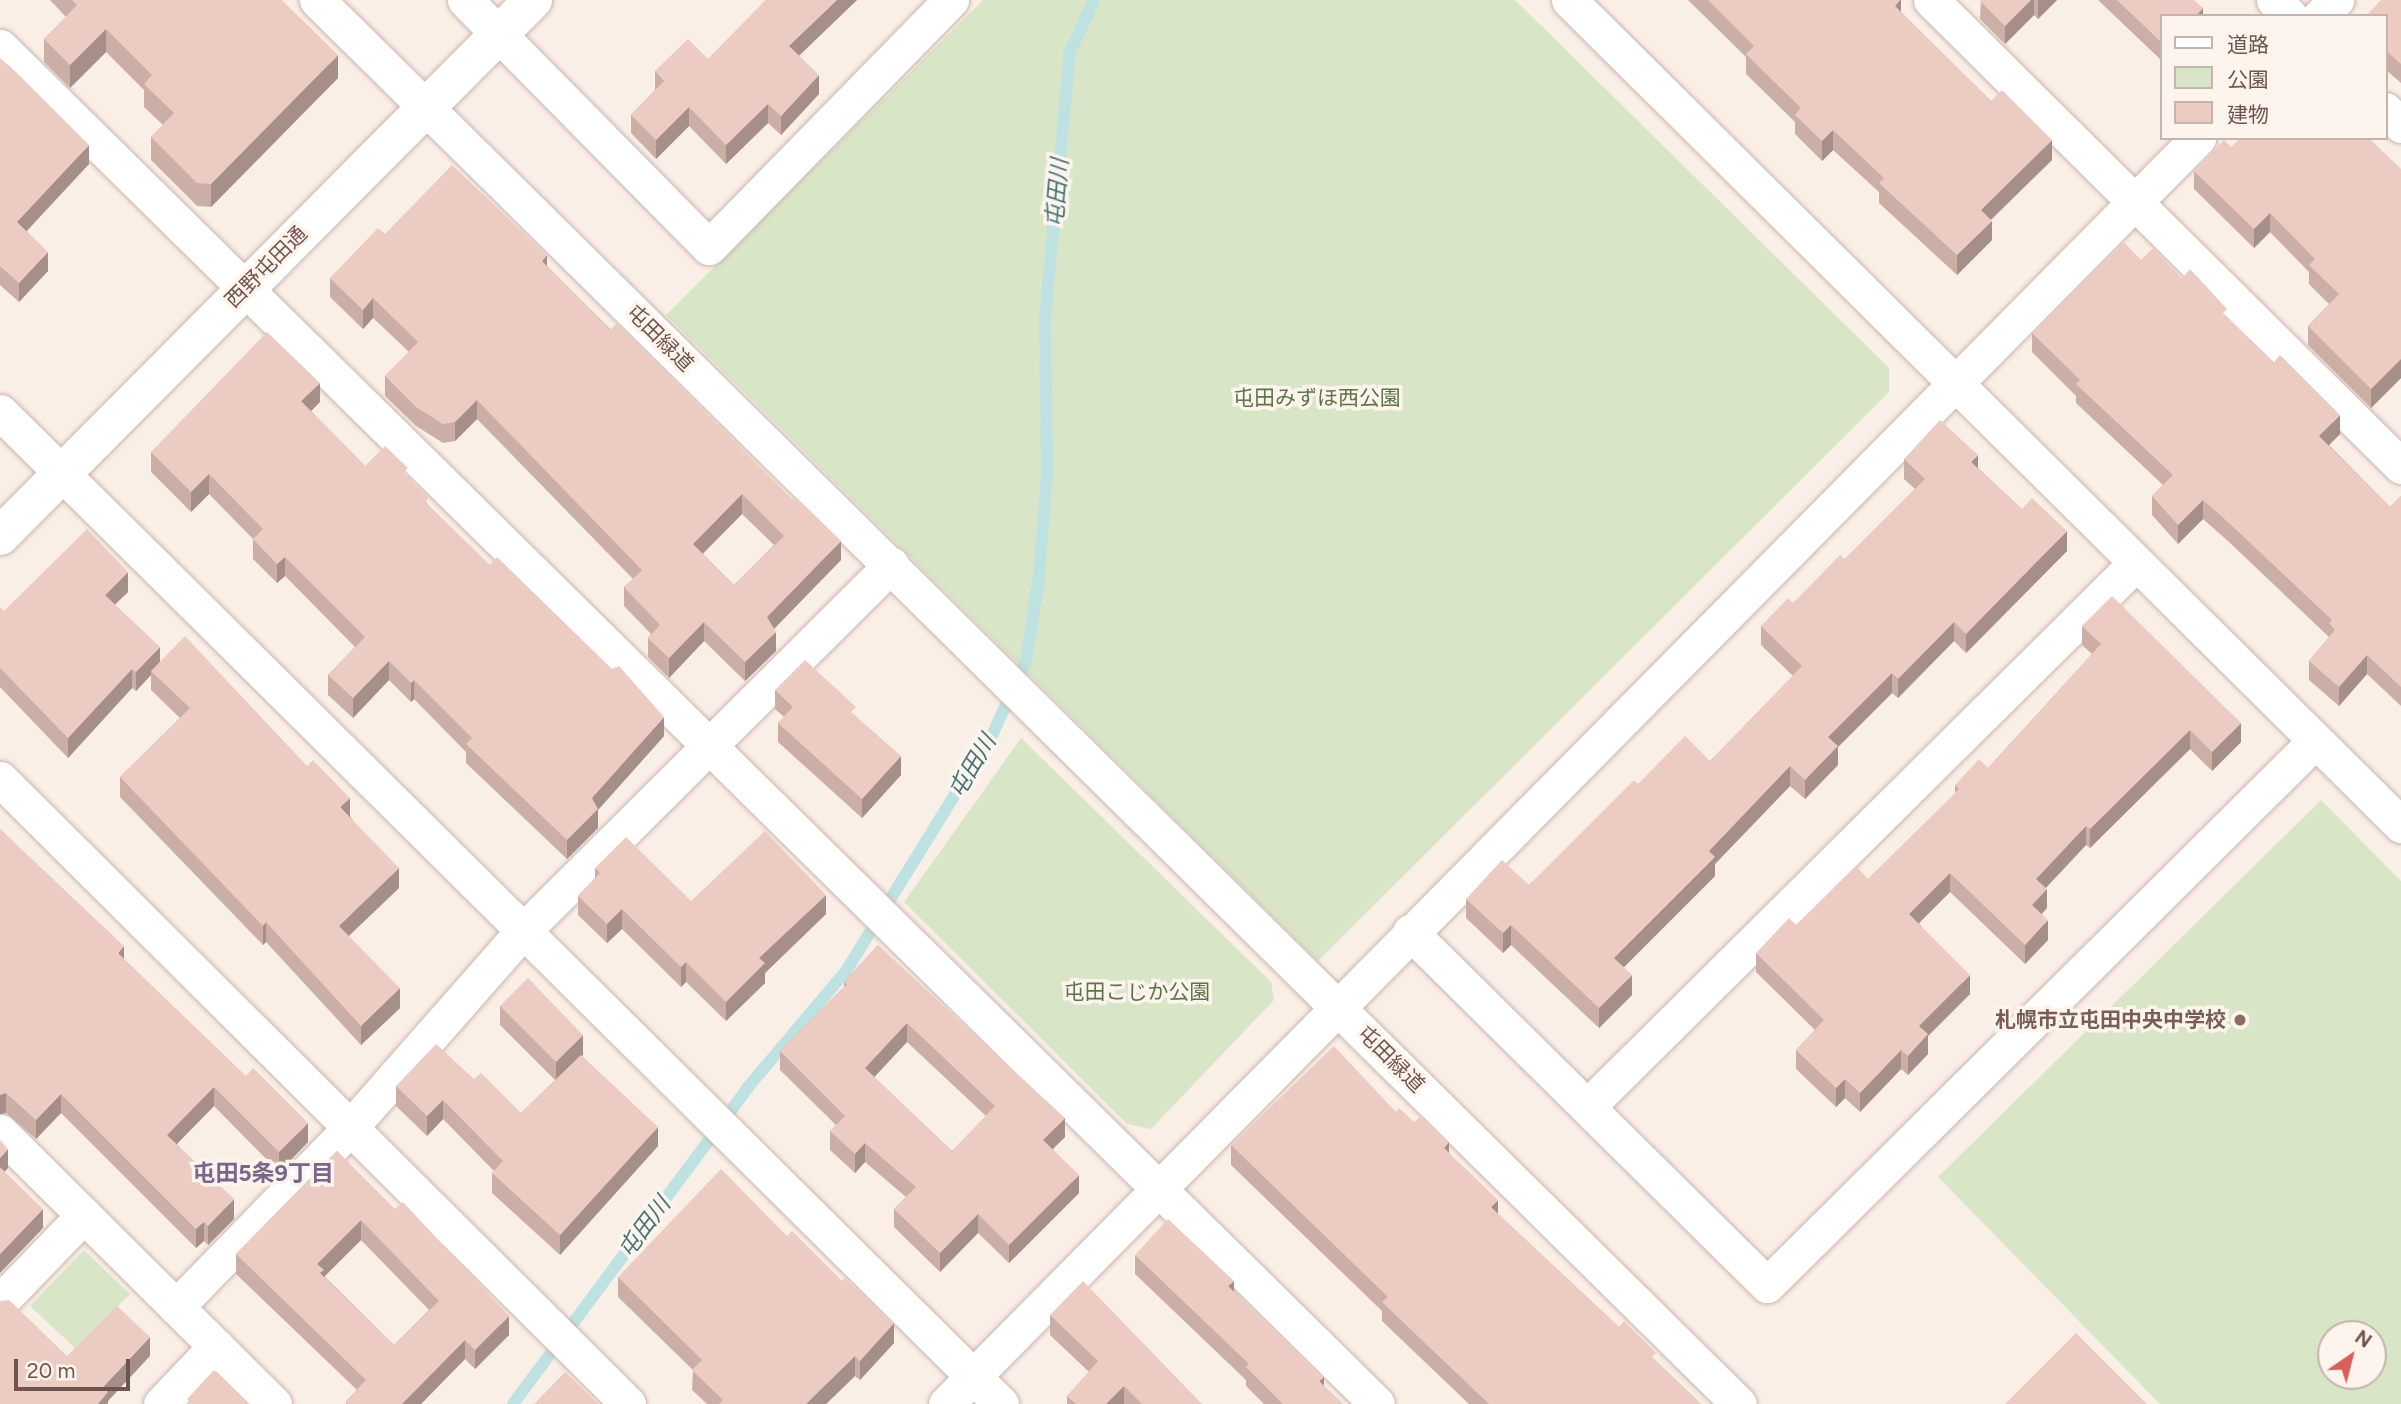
<!DOCTYPE html>
<html>
<head>
<meta charset="utf-8">
<style>
  body { margin:0 }
  #map { position:relative; width:2401px; height:1404px; overflow:hidden; background:#faefe7; font-family:Figtree,"Noto Sans JP",sans-serif }
  div>[style] { position:absolute }
  .green>* { inset:0; background:#d8e6c7 }
  .stream>* { height:12px; margin:-6px; padding:0 6px; transform-origin:6px; border-radius:6px; background:#bee1e1 }
  .roads { filter:drop-shadow(0 0 2px #cab6ae) drop-shadow(0 0 2px #cab6ae) }
  .minor>* { height:35px; margin:-17.5px; padding:0 17.5px; transform-origin:17.5px; border-radius:17.5px; background:#fff }
  .tertiary>* { height:38px; margin:-19px; padding:0 19px; transform-origin:19px; border-radius:19px; background:#fff }
  .wall>* { inset:0; background:#cbafa7 }
  .shaded-wall>* { inset:0; background:#a58f88 }
  .building>* { inset:0; background:#ecccc2 }
  .dots>* { width:19px; height:19px; translate:-50% -50%; box-sizing:border-box; border:4px solid #fdf4ed; border-radius:50% }
  span { translate:-50% -50%; white-space:nowrap; text-align:center; line-height:1.15; -webkit-text-stroke:7px #fdf4ed; paint-order:stroke }
  .street-label { font-size:21px; color:#70554e }
  .park-label { font-size:21px; color:#5d7548 }
  .education-label { font-size:21px; color:#785e54; font-weight:700 }
  .right { translate:-100% -50%; text-align:right }
  .water-label { font-size:23px; color:#447474; font-style:italic }
  .neighbourhood-label { font-size:23px; color:#7a668c; font-weight:700 }
  .legend { position:absolute; left:2160px; top:14px; width:228px; height:126px; box-sizing:border-box; background:#fdf4ed; border:2px solid #c5b4ad; margin:0; padding:9px 12px; list-style:none; font-size:21px; color:#70554e }
  .legend li { display:flex; align-items:center; gap:14px; height:35px }
  .legend b { width:35px; border:2px solid #c5b4ad }
  .north { position:absolute; left:2317px; top:1320px; width:70px; height:70px; box-sizing:border-box; background:#fdf4ed; border:2px solid #c5b4ad; border-radius:50%; rotate:35deg; font-size:19px; font-weight:700; line-height:28px; text-align:center; color:#70554e }
  .north::after { content:''; display:block; margin:auto; width:24px; height:32px; background:#d6615a; clip-path:polygon(50% 0,100% 100%,50% 72%,0 100%) }
  .scale { position:absolute; left:14px; top:1359px; width:116px; height:32px; box-sizing:border-box; border:4px solid #70554e; border-top:0; padding-left:9px; font-size:21px; line-height:24px; white-space:nowrap; color:#70554e; -webkit-text-stroke:5px #fdf4ed; paint-order:stroke }
</style>
</head>
<body>
<div id="map">
  <div class="green">
    <div style="clip-path:polygon(983px 0,1515px 0,1889px 368px,1889px 392px,1318px 961px,666px 315px)"></div>
    <div style="clip-path:polygon(1021px 738px,1271px 982px,1274px 1000px,1151px 1129px,1127px 1124px,904px 902px)"></div>
    <div style="clip-path:polygon(evenodd,2321px 800px,2401px 881px,2401px 1404px,2160px 1404px,1938px 1177px,2321px 800px,2331px 1334px,2373px 1334px,2373px 1376px,2331px 1376px,2331px 1334px)"></div>
    <div style="clip-path:polygon(84px 1250px,130px 1294px,76px 1349px,30px 1306px)"></div>
  </div>
  <div class="stream">
    <div style="left:513px;top:1404px;width:395px;rotate:-53.4deg"></div>
    <div style="left:748px;top:1087px;width:152px;rotate:-49.8deg"></div>
    <div style="left:846px;top:971px;width:280px;rotate:-58.3deg"></div>
    <div style="left:993px;top:733px;width:79px;rotate:-65.4deg"></div>
    <div style="left:1026px;top:661px;width:85px;rotate:-81.2deg"></div>
    <div style="left:1039px;top:577px;width:104px;rotate:-85.6deg"></div>
    <div style="left:1047px;top:473px;width:154px;rotate:-90.7deg"></div>
    <div style="left:1045px;top:319px;width:268px;rotate:-84.7deg"></div>
    <div style="left:1070px;top:52px;width:57px;rotate:-65.2deg"></div>
  </div>
  <div class="roads">
    <div class="minor">
      <div style="left:317px;top:0;width:1998px;rotate:44.64deg"></div>
      <div style="left:465px;top:0;width:347px;rotate:45.4deg"></div>
      <div style="left:709px;top:247px;width:346px;rotate:-45.6deg"></div>
      <div style="left:1569px;top:0;width:1172px;rotate:44.76deg"></div>
      <div style="left:1931px;top:0;width:662px;rotate:44.76deg"></div>
      <div style="left:2274px;top:0;width:23px;rotate:45deg"></div>
      <div style="left:2320px;top:16px;width:23px;rotate:-45deg"></div>
      <div style="left:0;top:47px;width:1933px;rotate:44.58deg"></div>
      <div style="left:2385px;top:110px;width:22px;rotate:43deg"></div>
      <div style="left:0;top:412px;width:1409px;rotate:44.74deg"></div>
      <div style="left:0;top:779px;width:886px;rotate:44.86deg"></div>
      <div style="left:1410px;top:932px;width:502px;rotate:44.68deg"></div>
      <div style="left:1767px;top:1285px;width:772px;rotate:-44.79deg"></div>
      <div style="left:1587px;top:1107px;width:771px;rotate:-44.74deg"></div>
      <div style="left:0;top:1132px;width:386px;rotate:44.8deg"></div>
      <div style="left:0;top:1302px;width:121px;rotate:-46deg"></div>
      <div style="left:176px;top:1307px;width:247px;rotate:-45.8deg"></div>
      <div style="left:348px;top:1130px;width:266px;rotate:-48.7deg"></div>
      <div style="left:524px;top:930px;width:518px;rotate:-44.84deg"></div>
      <div style="left:161px;top:1404px;width:80px;rotate:-46.5deg"></div>
      <div style="left:946px;top:1404px;width:1781px;rotate:-45.32deg"></div>
    </div>
    <div class="tertiary">
      <div style="left:0;top:536px;width:756px;rotate:-45.16deg"></div>
    </div>
  </div>
  <div class="wall">
    <div style="clip-path:polygon(50px 0,282px 0,338px 78px,211px 207px,197px 206px,151px 160px,151px 137px,163px 125px,144px 107px,144px 90px,106px 52px,70px 88px,44px 62px,44px 39px,66px 17px)"></div>
    <div style="clip-path:polygon(766px 0,857px 0,799px 56px,819px 94px,781px 135px,768px 123px,726px 164px,689px 126px,656px 159px,631px 133px,631px 115px,655px 90px,655px 71px,708px 59px)"></div>
    <div style="clip-path:polygon(1688px 0,1901px 0,1901px 12px,1991px 101px,2052px 160px,1991px 220px,1992px 240px,1957px 275px,1879px 203px,1879px 192px,1833px 150px,1822px 161px,1795px 134px,1795px 122px,1746px 74px,1746px 57px)"></div>
    <div style="clip-path:polygon(1981px 0,2057px 0,2038px 19px,2034px 15px,2005px 44px,1980px 19px)"></div>
    <div style="clip-path:polygon(2098px 0,2194px 0,2203px 16px,2161px 16px,2161px 60px)"></div>
    <div style="clip-path:polygon(2401px 0,2401px 83px,2385px 69px,2385px 16px)"></div>
    <div style="clip-path:polygon(0 58px,89px 164px,27px 231px,48px 271px,19px 302px,0 285px)"></div>
    <div style="clip-path:polygon(2231px 147px,2401px 169px,2401px 378px,2371px 408px,2308px 345px,2308px 326px,2329px 304px,2309px 284px,2309px 272px,2270px 232px,2254px 248px,2194px 189px,2194px 171px)"></div>
    <div style="clip-path:polygon(evenodd,385px 234px,547px 266px,841px 560px,774px 629px,776px 651px,745px 681px,704px 641px,669px 678px,648px 657px,648px 638px,651px 634px,624px 606px,624px 587px,633px 579px,477px 419px,455px 441px,443px 443px,416px 426px,385px 396px,385px 376px,409px 352px,373px 318px,363px 329px,330px 297px,330px 278px,385px 234px,742px 514px,774px 545px,734px 585px,703px 554px,742px 514px)"></div>
    <div style="clip-path:polygon(2141px 260px,2182px 278px,2227px 317px,2340px 434px,2329px 445px,2390px 507px,2401px 496px,2401px 706px,2367px 674px,2339px 706px,2309px 680px,2309px 661px,2329px 637px,2229px 542px,2203px 519px,2178px 544px,2152px 515px,2152px 496px,2163px 485px,2076px 403px,2076px 396px,2032px 352px,2032px 333px)"></div>
    <div style="clip-path:polygon(320px 402px,311px 411px,365px 466px,408px 477px,429px 506px,664px 736px,598px 810px,598px 828px,567px 859px,466px 763px,466px 752px,414px 699px,411px 702px,389px 680px,353px 718px,328px 695px,328px 675px,355px 647px,285px 576px,277px 583px,253px 559px,253px 539px,209px 494px,191px 512px,151px 472px,151px 452px)"></div>
    <div style="clip-path:polygon(1904px 459px,1978px 468px,2067px 551px,1966px 653px,1954px 641px,1898px 698px,1892px 693px,1838px 747px,1838px 765px,1805px 799px,1790px 786px,1715px 864px,1715px 876px,1624px 967px,1632px 995px,1599px 1028px,1511px 945px,1503px 953px,1466px 918px,1466px 899px,1529px 885px,1638px 784px,1710px 761px,1793px 676px,1761px 645px,1761px 626px,1793px 603px,1845px 559px,1915px 489px,1904px 479px)"></div>
    <div style="clip-path:polygon(128px 592px,115px 604px,160px 662px,350px 816px,399px 888px,349px 936px,400px 1008px,361px 1045px,266px 942px,263px 945px,120px 797px,120px 777px,180px 718px,151px 690px,151px 675px,136px 691px,132px 688px,68px 758px,0 687px,0 608px,4px 611px)"></div>
    <div style="clip-path:polygon(2082px 626px,2241px 742px,2212px 771px,2190px 749px,2090px 848px,2086px 845px,2046px 888px,2047px 908px,2042px 914px,2048px 940px,2025px 964px,1950px 892px,1919px 923px,1970px 994px,1928px 1036px,1928px 1054px,1908px 1075px,1901px 1069px,1860px 1112px,1845px 1098px,1836px 1107px,1796px 1069px,1796px 1050px,1815px 1030px,1756px 972px,1756px 953px,1796px 925px,1868px 879px,1955px 794px,1955px 785px,1988px 768px,2092px 654px,2082px 645px)"></div>
    <div style="clip-path:polygon(775px 690px,856px 716px,901px 775px,862px 818px,778px 742px,778px 723px,784px 717px,775px 709px)"></div>
    <div style="clip-path:polygon(0 818px,0 829px,124px 959px,308px 1142px,279px 1172px,214px 1106px,177px 1144px,234px 1219px,208px 1245px,204px 1241px,196px 1248px,61px 1113px,36px 1139px,6px 1113px,0 1114px)"></div>
    <div style="clip-path:polygon(595px 868px,691px 901px,826px 914px,765px 973px,765px 983px,726px 1021px,686px 982px,681px 987px,622px 929px,607px 943px,578px 915px,578px 896px,595px 878px)"></div>
    <div style="clip-path:polygon(evenodd,878px 945px,1065px 1137px,1053px 1149px,1079px 1193px,1009px 1263px,978px 1233px,940px 1272px,894px 1227px,894px 1209px,906px 1197px,865px 1162px,855px 1173px,830px 1150px,830px 1131px,836px 1125px,780px 1070px,780px 1051px,844px 987px,844px 982px,878px 945px,907px 1042px,986px 1116px,952px 1151px,874px 1077px,907px 1042px)"></div>
    <div style="clip-path:polygon(500px 1006px,583px 1055px,582px 1056px,658px 1146px,560px 1255px,492px 1193px,492px 1173px,494px 1171px,443px 1119px,427px 1136px,396px 1106px,396px 1086px,474px 1079px,521px 1113px,555px 1080px,500px 1025px)"></div>
    <div style="clip-path:polygon(1396px 1112px,1414px 1122px,1449px 1153px,1498px 1214px,1619px 1327px,1656px 1361px,1701px 1404px,1469px 1404px,1382px 1321px,1382px 1311px,1231px 1165px,1231px 1145px)"></div>
    <div style="clip-path:polygon(evenodd,337px 1151px,509px 1335px,475px 1369px,465px 1359px,421px 1404px,346px 1404px,346px 1401px,357px 1390px,236px 1274px,236px 1254px,337px 1151px,361px 1240px,429px 1310px,394px 1345px,324px 1276px,361px 1240px)"></div>
    <div style="clip-path:polygon(787px 1236px,894px 1343px,860px 1380px,855px 1376px,826px 1404px,707px 1404px,692px 1390px,693px 1370px,618px 1297px,618px 1277px)"></div>
    <div style="clip-path:polygon(1135px 1255px,1234px 1291px,1324px 1386px,1343px 1404px,1264px 1404px,1246px 1386px,1246px 1380px,1135px 1274px)"></div>
    <div style="clip-path:polygon(1050px 1315px,1202px 1404px,1067px 1404px,1067px 1396px,1089px 1372px,1050px 1335px)"></div>
  </div>
  <div class="shaded-wall">
    <div style="clip-path:polygon(837px 0,857px 0,789px 65px,789px 46px)"></div>
    <div style="clip-path:polygon(1900px 0,1901px 0,1901px 19px,1895px 6px)"></div>
    <div style="clip-path:polygon(2031px 0,2034px 0,2034px 15px,2005px 44px,2005px 26px)"></div>
    <div style="clip-path:polygon(2038px 0,2057px 0,2038px 19px)"></div>
    <div style="clip-path:polygon(2203px 8px,2203px 16px,2196px 16px)"></div>
    <div style="clip-path:polygon(106px 29px,106px 52px,70px 88px,70px 65px)"></div>
    <div style="clip-path:polygon(338px 55px,338px 78px,211px 207px,211px 184px)"></div>
    <div style="clip-path:polygon(819px 75px,819px 94px,781px 135px,781px 116px)"></div>
    <div style="clip-path:polygon(768px 104px,768px 123px,726px 164px,726px 145px)"></div>
    <div style="clip-path:polygon(689px 107px,689px 126px,656px 159px,656px 140px)"></div>
    <div style="clip-path:polygon(1833px 130px,1833px 150px,1822px 161px,1822px 141px)"></div>
    <div style="clip-path:polygon(2052px 140px,2052px 160px,1981px 229px,1981px 210px)"></div>
    <div style="clip-path:polygon(89px 145px,89px 164px,17px 241px,17px 222px)"></div>
    <div style="clip-path:polygon(2270px 213px,2270px 232px,2254px 248px,2254px 229px)"></div>
    <div style="clip-path:polygon(1992px 221px,1992px 240px,1957px 275px,1957px 255px)"></div>
    <div style="clip-path:polygon(48px 252px,48px 271px,19px 302px,19px 283px)"></div>
    <div style="clip-path:polygon(547px 255px,547px 274px,542px 261px)"></div>
    <div style="clip-path:polygon(373px 298px,373px 318px,363px 329px,363px 310px)"></div>
    <div style="clip-path:polygon(2401px 359px,2401px 378px,2371px 408px,2371px 389px)"></div>
    <div style="clip-path:polygon(320px 383px,320px 402px,301px 421px,301px 401px)"></div>
    <div style="clip-path:polygon(477px 400px,477px 419px,455px 441px,455px 422px)"></div>
    <div style="clip-path:polygon(2340px 415px,2340px 434px,2319px 455px,2319px 436px)"></div>
    <div style="clip-path:polygon(1978px 455px,1978px 475px,1971px 462px)"></div>
    <div style="clip-path:polygon(209px 474px,209px 494px,191px 512px,191px 492px)"></div>
    <div style="clip-path:polygon(742px 494px,742px 514px,693px 563px,693px 544px)"></div>
    <div style="clip-path:polygon(2203px 500px,2203px 519px,2178px 544px,2178px 525px)"></div>
    <div style="clip-path:polygon(2067px 531px,2067px 551px,1966px 653px,1966px 634px)"></div>
    <div style="clip-path:polygon(841px 541px,841px 560px,767px 636px,767px 617px)"></div>
    <div style="clip-path:polygon(285px 557px,285px 576px,277px 583px,277px 564px)"></div>
    <div style="clip-path:polygon(128px 572px,128px 592px,105px 614px,105px 595px)"></div>
    <div style="clip-path:polygon(704px 622px,704px 641px,669px 678px,669px 658px)"></div>
    <div style="clip-path:polygon(1954px 622px,1954px 641px,1898px 698px,1898px 679px)"></div>
    <div style="clip-path:polygon(776px 632px,776px 651px,745px 681px,745px 662px)"></div>
    <div style="clip-path:polygon(160px 647px,160px 666px,151px 671px,151px 675px,136px 691px,136px 672px)"></div>
    <div style="clip-path:polygon(2367px 655px,2367px 674px,2339px 706px,2339px 687px)"></div>
    <div style="clip-path:polygon(389px 661px,389px 680px,353px 718px,353px 698px)"></div>
    <div style="clip-path:polygon(132px 669px,132px 688px,68px 758px,68px 738px)"></div>
    <div style="clip-path:polygon(1892px 673px,1892px 693px,1838px 747px,1838px 765px,1805px 799px,1805px 780px,1828px 737px)"></div>
    <div style="clip-path:polygon(414px 680px,414px 699px,411px 702px,411px 683px)"></div>
    <div style="clip-path:polygon(664px 717px,664px 736px,598px 810px,598px 828px,567px 859px,567px 840px,592px 798px)"></div>
    <div style="clip-path:polygon(2241px 723px,2241px 742px,2212px 771px,2212px 752px)"></div>
    <div style="clip-path:polygon(2190px 730px,2190px 749px,2090px 848px,2090px 829px)"></div>
    <div style="clip-path:polygon(901px 756px,901px 775px,862px 818px,862px 799px)"></div>
    <div style="clip-path:polygon(1790px 766px,1790px 786px,1715px 864px,1715px 876px,1614px 977px,1614px 958px,1709px 851px)"></div>
    <div style="clip-path:polygon(350px 798px,350px 818px,340px 807px)"></div>
    <div style="clip-path:polygon(2086px 826px,2086px 845px,2036px 898px,2036px 879px)"></div>
    <div style="clip-path:polygon(399px 868px,399px 888px,339px 945px,339px 926px)"></div>
    <div style="clip-path:polygon(1950px 873px,1950px 892px,1909px 933px,1909px 914px)"></div>
    <div style="clip-path:polygon(2047px 889px,2047px 908px,2032px 924px,2032px 905px)"></div>
    <div style="clip-path:polygon(826px 895px,826px 914px,765px 973px,765px 983px,726px 1021px,726px 1002px,759px 958px)"></div>
    <div style="clip-path:polygon(622px 909px,622px 929px,607px 943px,607px 924px)"></div>
    <div style="clip-path:polygon(2048px 920px,2048px 940px,2025px 964px,2025px 945px)"></div>
    <div style="clip-path:polygon(266px 922px,266px 942px,263px 945px,263px 926px)"></div>
    <div style="clip-path:polygon(1511px 925px,1511px 945px,1503px 953px,1503px 933px)"></div>
    <div style="clip-path:polygon(124px 946px,124px 966px,118px 953px)"></div>
    <div style="clip-path:polygon(686px 962px,686px 982px,681px 987px,681px 967px)"></div>
    <div style="clip-path:polygon(1632px 975px,1632px 995px,1599px 1028px,1599px 1008px)"></div>
    <div style="clip-path:polygon(1970px 975px,1970px 994px,1928px 1036px,1928px 1054px,1908px 1075px,1908px 1056px,1919px 1026px)"></div>
    <div style="clip-path:polygon(400px 988px,400px 1008px,361px 1045px,361px 1026px)"></div>
    <div style="clip-path:polygon(907px 1023px,907px 1042px,865px 1087px,865px 1068px)"></div>
    <div style="clip-path:polygon(583px 1035px,583px 1055px,556px 1082px,556px 1062px)"></div>
    <div style="clip-path:polygon(1901px 1050px,1901px 1069px,1860px 1112px,1860px 1093px)"></div>
    <div style="clip-path:polygon(1845px 1079px,1845px 1098px,1836px 1107px,1836px 1088px)"></div>
    <div style="clip-path:polygon(214px 1087px,214px 1106px,167px 1154px,167px 1135px)"></div>
    <div style="clip-path:polygon(6px 1093px,6px 1113px,0 1114px,0 1095px)"></div>
    <div style="clip-path:polygon(61px 1094px,61px 1113px,36px 1139px,36px 1120px)"></div>
    <div style="clip-path:polygon(443px 1100px,443px 1119px,427px 1136px,427px 1116px)"></div>
    <div style="clip-path:polygon(1065px 1118px,1065px 1137px,1043px 1158px,1043px 1140px)"></div>
    <div style="clip-path:polygon(308px 1123px,308px 1142px,279px 1172px,279px 1152px)"></div>
    <div style="clip-path:polygon(658px 1127px,658px 1146px,560px 1255px,560px 1235px)"></div>
    <div style="clip-path:polygon(1449px 1142px,1449px 1161px,1444px 1148px)"></div>
    <div style="clip-path:polygon(865px 1143px,865px 1162px,855px 1173px,855px 1154px)"></div>
    <div style="clip-path:polygon(8px 1149px,8px 1168px,0 1177px,0 1158px)"></div>
    <div style="clip-path:polygon(1079px 1175px,1079px 1193px,1009px 1263px,1009px 1245px)"></div>
    <div style="clip-path:polygon(234px 1199px,234px 1219px,208px 1245px,208px 1226px)"></div>
    <div style="clip-path:polygon(1498px 1200px,1498px 1219px,1491px 1207px)"></div>
    <div style="clip-path:polygon(43px 1209px,43px 1228px,0 1273px,0 1254px)"></div>
    <div style="clip-path:polygon(978px 1214px,978px 1233px,940px 1272px,940px 1253px)"></div>
    <div style="clip-path:polygon(361px 1220px,361px 1240px,324px 1277px,324px 1289px,317px 1264px)"></div>
    <div style="clip-path:polygon(204px 1222px,204px 1241px,196px 1248px,196px 1229px)"></div>
    <div style="clip-path:polygon(1234px 1281px,1234px 1300px,1228px 1286px)"></div>
    <div style="clip-path:polygon(509px 1316px,509px 1335px,475px 1369px,475px 1350px)"></div>
    <div style="clip-path:polygon(894px 1323px,894px 1343px,860px 1380px,860px 1361px)"></div>
    <div style="clip-path:polygon(150px 1337px,150px 1356px,108px 1401px,108px 1404px,98px 1404px,103px 1387px)"></div>
    <div style="clip-path:polygon(465px 1340px,465px 1359px,421px 1404px,402px 1404px)"></div>
    <div style="clip-path:polygon(855px 1356px,855px 1376px,826px 1404px,806px 1404px)"></div>
    <div style="clip-path:polygon(1324px 1377px,1324px 1396px,1319px 1381px)"></div>
    <div style="clip-path:polygon(1124px 1386px,1124px 1404px,1106px 1404px)"></div>
  </div>
  <div class="building">
    <div style="clip-path:polygon(72px 0,282px 0,338px 55px,211px 184px,197px 183px,151px 137px,174px 113px,144px 84px,152px 75px,106px 29px,70px 65px,44px 39px,77px 5px)"></div>
    <div style="clip-path:polygon(766px 0,837px 0,789px 46px,819px 75px,781px 116px,768px 104px,726px 145px,689px 107px,656px 140px,631px 115px,664px 81px,655px 71px,688px 39px,708px 59px)"></div>
    <div style="clip-path:polygon(1708px 0,1900px 0,1895px 6px,1991px 101px,2002px 90px,2052px 140px,1981px 210px,1992px 221px,1957px 255px,1879px 183px,1884px 178px,1833px 130px,1822px 141px,1795px 115px,1801px 108px,1746px 54px,1754px 46px)"></div>
    <div style="clip-path:polygon(1981px 0,2031px 0,2005px 26px,1980px 1px)"></div>
    <div style="clip-path:polygon(2117px 0,2194px 0,2203px 8px,2196px 16px,2161px 16px,2161px 42px)"></div>
    <div style="clip-path:polygon(2381px 0,2401px 0,2401px 64px,2385px 50px,2385px 16px,2366px 16px)"></div>
    <div style="clip-path:polygon(0 58px,16px 72px,89px 145px,17px 222px,48px 252px,19px 283px,0 266px)"></div>
    <div style="clip-path:polygon(2240px 138px,2369px 138px,2401px 169px,2401px 359px,2371px 389px,2308px 326px,2339px 294px,2309px 265px,2315px 259px,2270px 213px,2254px 229px,2194px 171px,2224px 140px,2231px 147px)"></div>
    <div style="clip-path:polygon(evenodd,452px 165px,547px 255px,542px 261px,610px 330px,617px 323px,792px 499px,795px 496px,841px 541px,767px 617px,776px 632px,745px 662px,704px 622px,669px 658px,648px 638px,660px 625px,624px 587px,642px 570px,477px 400px,455px 422px,443px 424px,416px 407px,385px 376px,418px 342px,373px 298px,363px 310px,330px 278px,378px 228px,385px 234px,452px 165px,742px 494px,784px 536px,734px 585px,693px 544px,742px 494px)"></div>
    <div style="clip-path:polygon(2124px 242px,2141px 260px,2153px 248px,2182px 278px,2190px 269px,2227px 309px,2223px 313px,2274px 362px,2280px 355px,2340px 415px,2319px 436px,2390px 507px,2401px 496px,2401px 687px,2367px 655px,2339px 687px,2309px 661px,2335px 630px,2329px 623px,2332px 620px,2229px 523px,2203px 500px,2178px 525px,2152px 496px,2173px 475px,2076px 384px,2080px 380px,2032px 333px)"></div>
    <div style="clip-path:polygon(267px 332px,320px 383px,301px 401px,365px 466px,385px 446px,408px 468px,403px 473px,429px 498px,425px 502px,490px 565px,497px 557px,612px 669px,619px 666px,664px 717px,592px 798px,598px 809px,567px 840px,466px 744px,472px 738px,414px 680px,411px 683px,389px 661px,353px 698px,328px 675px,365px 637px,285px 557px,277px 564px,253px 539px,263px 529px,209px 474px,191px 492px,151px 452px)"></div>
    <div style="clip-path:polygon(1940px 420px,1978px 455px,1971px 462px,2022px 509px,2032px 498px,2067px 531px,1966px 634px,1954px 622px,1898px 679px,1892px 673px,1828px 737px,1838px 746px,1805px 780px,1790px 766px,1709px 851px,1715px 857px,1614px 958px,1632px 975px,1599px 1008px,1511px 925px,1503px 933px,1466px 899px,1502px 860px,1529px 885px,1634px 780px,1638px 784px,1685px 736px,1710px 761px,1802px 666px,1761px 626px,1788px 598px,1793px 603px,1840px 555px,1845px 559px,1925px 479px,1904px 459px)"></div>
    <div style="clip-path:polygon(87px 529px,128px 572px,105px 595px,160px 647px,136px 672px,132px 669px,68px 738px,0 668px,0 608px,4px 611px)"></div>
    <div style="clip-path:polygon(2112px 596px,2241px 723px,2212px 752px,2190px 730px,2090px 829px,2086px 826px,2036px 879px,2047px 889px,2032px 905px,2048px 920px,2025px 945px,1950px 873px,1909px 914px,1970px 975px,1919px 1026px,1928px 1034px,1908px 1056px,1901px 1050px,1860px 1093px,1845px 1079px,1836px 1088px,1796px 1050px,1824px 1020px,1756px 953px,1789px 918px,1796px 925px,1856px 866px,1868px 879px,1959px 789px,1955px 785px,1979px 759px,1988px 768px,2101px 644px,2082px 626px)"></div>
    <div style="clip-path:polygon(185px 636px,307px 766px,313px 760px,350px 798px,340px 807px,399px 868px,339px 926px,400px 988px,361px 1026px,266px 922px,263px 926px,120px 777px,190px 708px,151px 671px)"></div>
    <div style="clip-path:polygon(805px 660px,856px 707px,851px 712px,901px 756px,862px 799px,778px 723px,793px 707px,775px 690px)"></div>
    <div style="clip-path:polygon(0 829px,124px 946px,118px 953px,246px 1076px,253px 1068px,308px 1123px,279px 1152px,214px 1087px,167px 1135px,234px 1199px,208px 1226px,204px 1222px,196px 1229px,61px 1094px,36px 1120px,6px 1093px,0 1095px)"></div>
    <div style="clip-path:polygon(765px 831px,826px 895px,759px 958px,765px 963px,726px 1002px,686px 962px,681px 967px,622px 909px,607px 924px,578px 896px,600px 873px,595px 868px,626px 837px,691px 901px)"></div>
    <div style="clip-path:polygon(evenodd,878px 945px,1065px 1118px,1043px 1140px,1079px 1175px,1009px 1245px,978px 1214px,940px 1253px,894px 1209px,916px 1187px,865px 1143px,855px 1154px,830px 1131px,845px 1116px,780px 1051px,847px 984px,844px 982px,878px 945px,907px 1023px,995px 1106px,952px 1151px,865px 1068px,907px 1023px)"></div>
    <div style="clip-path:polygon(528px 978px,583px 1035px,556px 1062px,500px 1006px)"></div>
    <div style="clip-path:polygon(436px 1044px,474px 1079px,481px 1073px,521px 1113px,581px 1055px,658px 1127px,560px 1235px,492px 1173px,503px 1161px,443px 1100px,427px 1116px,396px 1086px)"></div>
    <div style="clip-path:polygon(1334px 1046px,1396px 1112px,1399px 1108px,1414px 1122px,1422px 1115px,1449px 1142px,1444px 1148px,1498px 1200px,1491px 1207px,1619px 1327px,1624px 1321px,1656px 1353px,1652px 1357px,1701px 1404px,1489px 1404px,1382px 1302px,1388px 1297px,1231px 1145px)"></div>
    <div style="clip-path:polygon(0 1140px,8px 1149px,0 1158px)"></div>
    <div style="clip-path:polygon(evenodd,337px 1151px,395px 1209px,403px 1202px,509px 1316px,475px 1350px,465px 1340px,402px 1404px,348px 1404px,346px 1401px,366px 1380px,236px 1254px,337px 1151px,361px 1220px,439px 1301px,394px 1345px,320px 1273px,324px 1270px,317px 1264px,361px 1220px)"></div>
    <div style="clip-path:polygon(0 1167px,43px 1209px,0 1254px)"></div>
    <div style="clip-path:polygon(721px 1169px,787px 1236px,792px 1231px,842px 1281px,845px 1278px,894px 1323px,860px 1361px,855px 1356px,806px 1404px,719px 1404px,723px 1400px,692px 1370px,702px 1360px,618px 1277px)"></div>
    <div style="clip-path:polygon(1168px 1219px,1234px 1281px,1228px 1286px,1324px 1377px,1319px 1381px,1343px 1404px,1283px 1404px,1246px 1367px,1249px 1364px,1135px 1255px)"></div>
    <div style="clip-path:polygon(1083px 1281px,1202px 1404px,1142px 1404px,1124px 1386px,1106px 1404px,1076px 1404px,1067px 1396px,1098px 1361px,1050px 1315px)"></div>
    <div style="clip-path:polygon(9px 1300px,67px 1356px,117px 1306px,150px 1337px,103px 1387px,108px 1392px,98px 1404px,0 1404px,0 1301px)"></div>
    <div style="clip-path:polygon(2076px 1333px,2147px 1404px,2005px 1404px)"></div>
    <div style="clip-path:polygon(214px 1370px,250px 1404px,192px 1404px,187px 1399px)"></div>
    <div style="clip-path:polygon(565px 1372px,599px 1404px,534px 1404px)"></div>
  </div>
  <div class="dots">
    <div style="left:2240px;top:1020px;background:#8d6e63"></div>
  </div>
  <div class="street-label">
    <span style="left:266px;top:267px;rotate:-45deg">西野屯田通</span>
    <span style="left:660px;top:338px;rotate:45deg">屯田緑道</span>
    <span style="left:1391px;top:1059px;rotate:45deg">屯田緑道</span>
  </div>
  <div class="park-label">
    <span style="left:1317px;top:398px">屯田みずほ西公園</span>
    <span style="left:1137px;top:992px">屯田こじか公園</span>
  </div>
  <div class="education-label">
    <span class="right" style="left:2226px;top:1020px">札幌市立屯田中央中学校</span>
  </div>
  <div class="water-label">
    <span style="left:1057px;top:193px;rotate:-85deg">屯田川</span>
    <span style="left:972px;top:766px;rotate:-59deg">屯田川</span>
    <span style="left:644px;top:1227px;rotate:-53deg">屯田川</span>
  </div>
  <div class="neighbourhood-label">
    <span style="left:263px;top:1173px">屯田5条9丁目</span>
  </div>
  <ul class="legend">
  <li><b style="height:9px;background:#fff"></b>道路</li>
  <li><b style="height:19px;background:#d8e6c7"></b>公園</li>
  <li><b style="height:19px;background:#ecccc2"></b>建物</li>
  </ul>
  <div class="north">N</div>
  <div class="scale">20 m</div>
</div>
</body>
</html>
